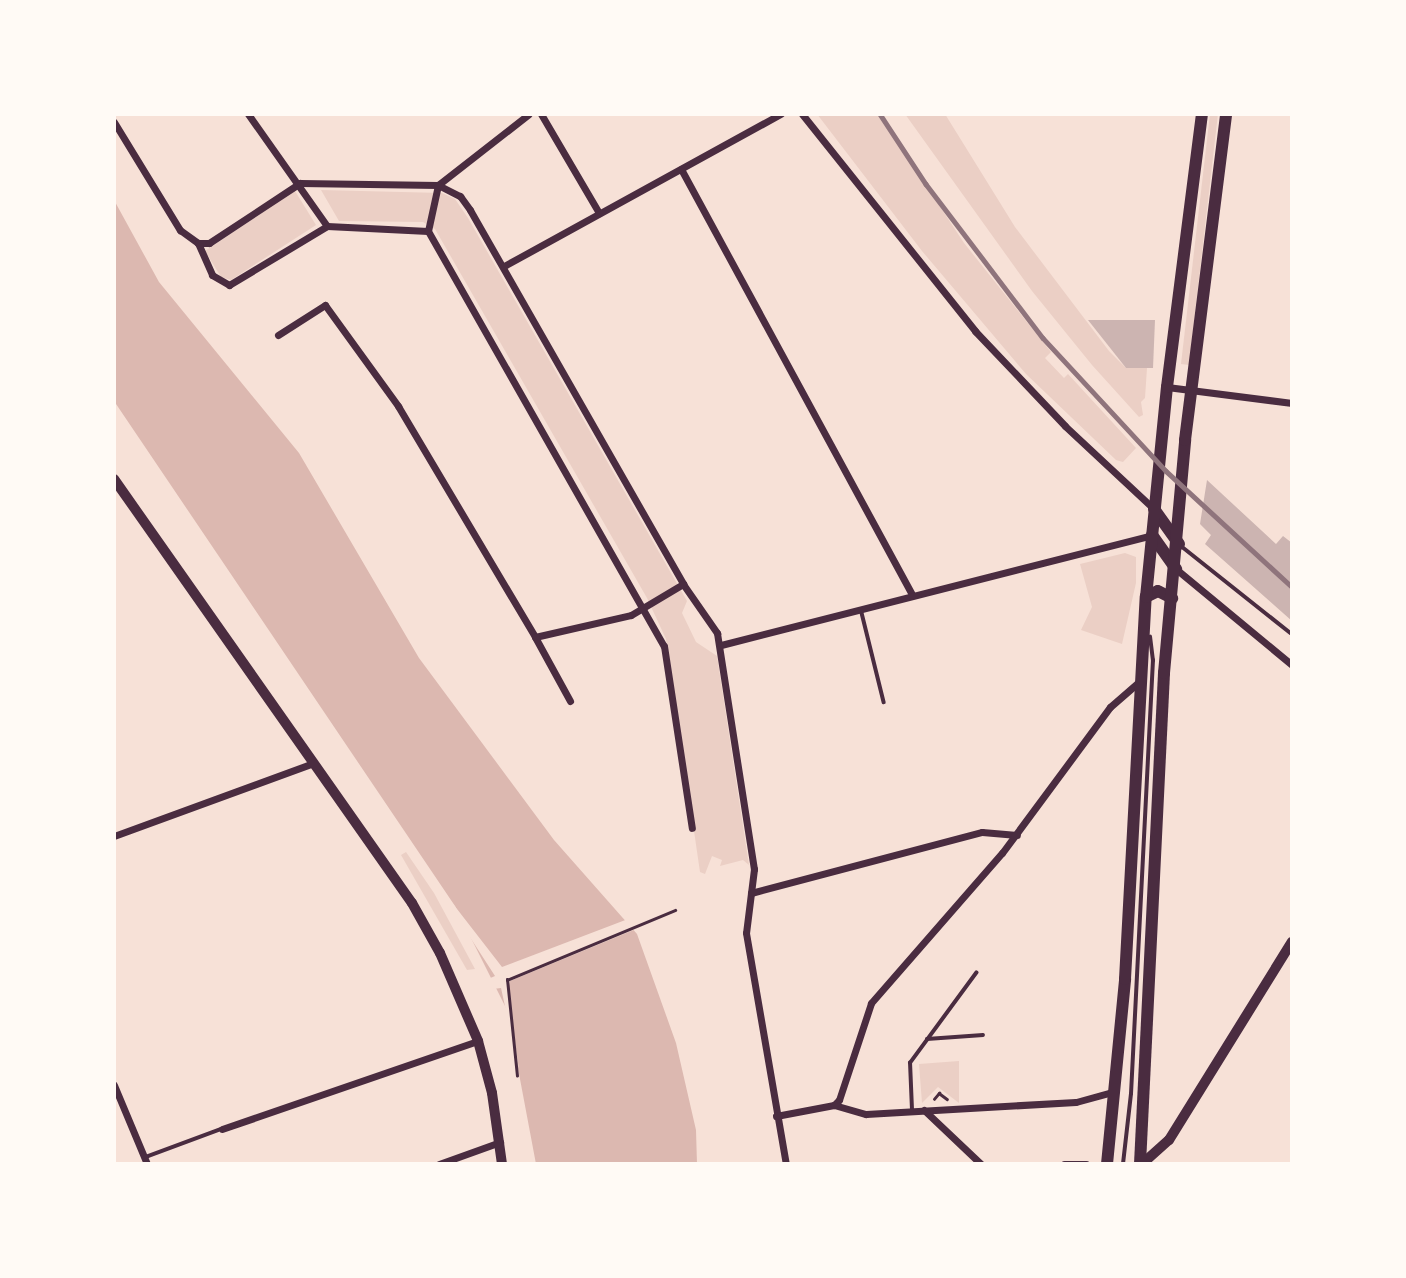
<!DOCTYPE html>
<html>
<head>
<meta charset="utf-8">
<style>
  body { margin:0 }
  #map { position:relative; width:1406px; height:1278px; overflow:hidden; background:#f7e1d7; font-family:"Libre Baskerville",serif }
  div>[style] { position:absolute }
  .green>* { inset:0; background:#ebcfc5 }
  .water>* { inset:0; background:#dcb8b0 }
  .pier>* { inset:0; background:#f7e1d7 }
  .building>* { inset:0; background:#ccb4b1 }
  .path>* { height:2.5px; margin:-1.25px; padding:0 1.25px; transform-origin:1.25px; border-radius:1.25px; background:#4a2c40 }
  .service>* { height:3.5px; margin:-1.75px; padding:0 1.75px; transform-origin:1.75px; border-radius:1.75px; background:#4a2c40 }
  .minor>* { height:7px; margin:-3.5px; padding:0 3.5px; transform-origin:3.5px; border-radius:3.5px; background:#4a2c40 }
  .tertiary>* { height:10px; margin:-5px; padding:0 5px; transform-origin:5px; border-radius:5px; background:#4a2c40 }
  .primary>* { height:12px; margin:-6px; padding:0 6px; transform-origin:6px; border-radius:6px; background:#4a2c40 }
  .rail>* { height:4.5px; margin:-2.25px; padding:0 2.25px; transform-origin:2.25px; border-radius:2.25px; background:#8f747c }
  span { translate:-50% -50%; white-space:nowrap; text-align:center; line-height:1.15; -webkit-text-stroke:7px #fffaf5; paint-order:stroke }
  .frame { position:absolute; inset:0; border:116px solid #fffaf5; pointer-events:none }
</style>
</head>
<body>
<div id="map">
  <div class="green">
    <div style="clip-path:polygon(817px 114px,879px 114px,964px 243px,1051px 352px,1045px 358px,1064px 378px,1068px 374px,1136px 448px,1123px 462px,1116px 460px,1026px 374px,922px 251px)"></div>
    <div style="clip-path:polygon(905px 114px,945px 114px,1015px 227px,1109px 351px,1126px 368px,1147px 368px,1145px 398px,1141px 402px,1143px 415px,1139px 417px,1092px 365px,1032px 291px)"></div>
    <div style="clip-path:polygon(1210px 114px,1218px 114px,1189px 365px,1181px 364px)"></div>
    <div style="clip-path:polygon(321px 190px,442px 193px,455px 199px,468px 218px,687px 601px,682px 613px,696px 642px,717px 656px,749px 865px,743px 860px,720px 866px,722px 860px,712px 856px,705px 874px,700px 872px,666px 639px,647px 598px,435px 229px,423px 222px,339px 221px)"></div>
    <div style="clip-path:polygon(295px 191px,316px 225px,231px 280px,221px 277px,205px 251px)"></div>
    <div style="clip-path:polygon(1125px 553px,1136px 557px,1136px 583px,1122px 644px,1081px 630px,1092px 607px,1080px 564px)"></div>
    <div style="clip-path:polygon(406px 852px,434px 893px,475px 969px,467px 970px,401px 855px)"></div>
    <div style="clip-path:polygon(959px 1061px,959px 1103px,938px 1087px,922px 1103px,919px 1064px)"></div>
  </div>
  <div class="water">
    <div style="clip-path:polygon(114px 200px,159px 282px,299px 453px,419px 658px,554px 840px,637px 934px,676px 1043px,696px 1130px,697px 1164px,536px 1164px,507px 1010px,455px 906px,114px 401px)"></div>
  </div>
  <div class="pier">
    <div style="clip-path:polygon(426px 869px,502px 967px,628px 919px,636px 929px,510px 981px,508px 990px,519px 1070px,501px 988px,493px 989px,488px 979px,495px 976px)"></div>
  </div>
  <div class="building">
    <div style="clip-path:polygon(1088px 320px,1155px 320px,1153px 368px,1126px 368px)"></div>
    <div style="clip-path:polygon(1207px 480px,1276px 544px,1283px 536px,1292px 543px,1292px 621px,1205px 544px,1211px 535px,1200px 524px)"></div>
  </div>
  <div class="path">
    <div style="left:517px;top:1076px;width:97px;rotate:-95.9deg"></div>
    <div style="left:507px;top:980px;width:182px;rotate:-22.6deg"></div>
    <div style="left:934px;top:1099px;width:8px;rotate:-50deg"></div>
    <div style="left:939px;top:1093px;width:10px;rotate:37deg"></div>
  </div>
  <div class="service">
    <div style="left:1180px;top:545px;width:143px;rotate:38.5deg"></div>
    <div style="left:861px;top:609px;width:96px;rotate:76.1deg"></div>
    <div style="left:927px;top:1039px;width:56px;rotate:-4.1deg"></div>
    <div style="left:912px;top:1110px;width:47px;rotate:-92.4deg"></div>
    <div style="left:910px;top:1063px;width:112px;rotate:-53.7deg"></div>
    <div style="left:146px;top:1157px;width:80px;rotate:-20.5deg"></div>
    <div style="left:1123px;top:1164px;width:70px;rotate:-83.5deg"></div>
    <div style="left:1131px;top:1094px;width:434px;rotate:-87.1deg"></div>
    <div style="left:1153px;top:661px;width:24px;rotate:-97deg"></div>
  </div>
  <div class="minor">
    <div style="left:248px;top:114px;width:137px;rotate:54.8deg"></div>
    <div style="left:541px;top:114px;width:115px;rotate:59.6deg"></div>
    <div style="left:802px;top:114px;width:278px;rotate:51.4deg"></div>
    <div style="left:975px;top:331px;width:131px;rotate:46.5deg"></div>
    <div style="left:1065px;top:426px;width:122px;rotate:43deg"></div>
    <div style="left:114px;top:122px;width:127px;rotate:58.6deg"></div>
    <div style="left:180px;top:230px;width:22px;rotate:36deg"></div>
    <div style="left:681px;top:169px;width:485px;rotate:61.5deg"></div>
    <div style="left:428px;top:231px;width:47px;rotate:-77.7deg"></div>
    <div style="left:438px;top:185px;width:115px;rotate:-38deg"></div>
    <div style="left:198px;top:243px;width:11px"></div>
    <div style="left:209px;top:243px;width:109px;rotate:-33.4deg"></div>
    <div style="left:300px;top:183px;width:138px;rotate:0.8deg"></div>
    <div style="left:438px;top:185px;width:25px;rotate:27deg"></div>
    <div style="left:460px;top:196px;width:17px;rotate:54deg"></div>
    <div style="left:470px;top:210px;width:430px;rotate:60.3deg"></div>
    <div style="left:683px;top:584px;width:60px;rotate:55.2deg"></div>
    <div style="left:717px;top:633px;width:239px;rotate:81.1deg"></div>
    <div style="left:754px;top:869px;width:64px;rotate:97.1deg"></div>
    <div style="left:746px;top:933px;width:234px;rotate:80.2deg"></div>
    <div style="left:198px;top:243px;width:35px;rotate:66deg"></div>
    <div style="left:212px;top:275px;width:20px;rotate:30deg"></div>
    <div style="left:229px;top:285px;width:114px;rotate:-31deg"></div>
    <div style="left:327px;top:226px;width:101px;rotate:2.8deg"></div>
    <div style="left:428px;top:231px;width:477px;rotate:60.4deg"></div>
    <div style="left:664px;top:646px;width:184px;rotate:81.3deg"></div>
    <div style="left:504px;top:266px;width:316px;rotate:-28.8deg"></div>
    <div style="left:278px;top:335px;width:56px;rotate:-32.6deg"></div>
    <div style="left:325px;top:305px;width:125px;rotate:54.1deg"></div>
    <div style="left:398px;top:406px;width:269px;rotate:59.3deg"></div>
    <div style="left:535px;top:637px;width:98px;rotate:-12.9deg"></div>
    <div style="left:631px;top:615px;width:61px;rotate:-30.8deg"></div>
    <div style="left:1167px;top:387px;width:126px;rotate:7.3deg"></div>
    <div style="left:1176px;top:569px;width:151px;rotate:39.6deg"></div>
    <div style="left:535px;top:637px;width:73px;rotate:61.3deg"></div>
    <div style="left:721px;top:645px;width:445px;rotate:-14.3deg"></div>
    <div style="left:114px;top:836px;width:212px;rotate:-20.1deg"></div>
    <div style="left:751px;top:893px;width:239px;rotate:-14.8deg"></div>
    <div style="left:982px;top:832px;width:35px;rotate:5deg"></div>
    <div style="left:114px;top:1085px;width:86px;rotate:67.3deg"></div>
    <div style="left:834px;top:1105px;width:33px;rotate:16deg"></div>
    <div style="left:866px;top:1114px;width:210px;rotate:-3.3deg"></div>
    <div style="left:1076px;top:1102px;width:41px;rotate:-15.4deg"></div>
    <div style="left:924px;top:1110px;width:79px;rotate:43.5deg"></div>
    <div style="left:776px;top:1116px;width:59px;rotate:-10.7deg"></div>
    <div style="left:834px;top:1105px;width:7px;rotate:-45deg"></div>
    <div style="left:839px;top:1100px;width:102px;rotate:-71.7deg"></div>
    <div style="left:871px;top:1003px;width:199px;rotate:-48.9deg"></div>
    <div style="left:1002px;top:853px;width:182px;rotate:-53.5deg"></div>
    <div style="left:1110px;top:707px;width:40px;rotate:-41deg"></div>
    <div style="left:222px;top:1129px;width:271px;rotate:-19deg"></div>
    <div style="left:439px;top:1164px;width:65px;rotate:-19.8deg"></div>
    <div style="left:1064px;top:1164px;width:22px"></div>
  </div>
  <div class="tertiary">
    <div style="left:114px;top:479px;width:518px;rotate:54.9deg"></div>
    <div style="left:412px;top:903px;width:57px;rotate:60.8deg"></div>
    <div style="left:440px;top:953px;width:96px;rotate:66.6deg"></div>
    <div style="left:478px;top:1041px;width:54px;rotate:74.9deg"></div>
    <div style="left:492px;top:1093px;width:72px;rotate:82deg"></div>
    <div style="left:1142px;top:1164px;width:36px;rotate:-42deg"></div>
    <div style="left:1169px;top:1140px;width:233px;rotate:-58.2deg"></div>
  </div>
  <div class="primary">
    <div style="left:1154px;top:509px;width:43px;rotate:54.5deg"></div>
    <div style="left:1152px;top:535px;width:42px;rotate:54.8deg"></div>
    <div style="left:1146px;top:597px;width:13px;rotate:-27deg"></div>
    <div style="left:1158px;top:591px;width:16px;rotate:27deg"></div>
    <div style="left:1107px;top:1164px;width:186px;rotate:-84.4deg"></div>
    <div style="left:1125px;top:979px;width:383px;rotate:-86.9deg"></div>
    <div style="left:1146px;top:597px;width:211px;rotate:-84.3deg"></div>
    <div style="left:1167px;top:387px;width:275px;rotate:-82.7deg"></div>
    <div style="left:1140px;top:1164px;width:492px;rotate:-87.2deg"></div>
    <div style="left:1164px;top:673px;width:234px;rotate:-84.8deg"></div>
    <div style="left:1185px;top:440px;width:329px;rotate:-82.8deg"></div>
  </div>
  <div class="rail">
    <div style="left:880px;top:114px;width:84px;rotate:56.7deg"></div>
    <div style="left:926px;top:184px;width:193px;rotate:52.8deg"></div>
    <div style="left:1043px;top:338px;width:181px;rotate:47.2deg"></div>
    <div style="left:1166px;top:471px;width:171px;rotate:42.6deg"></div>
  </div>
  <div class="frame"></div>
</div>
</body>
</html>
